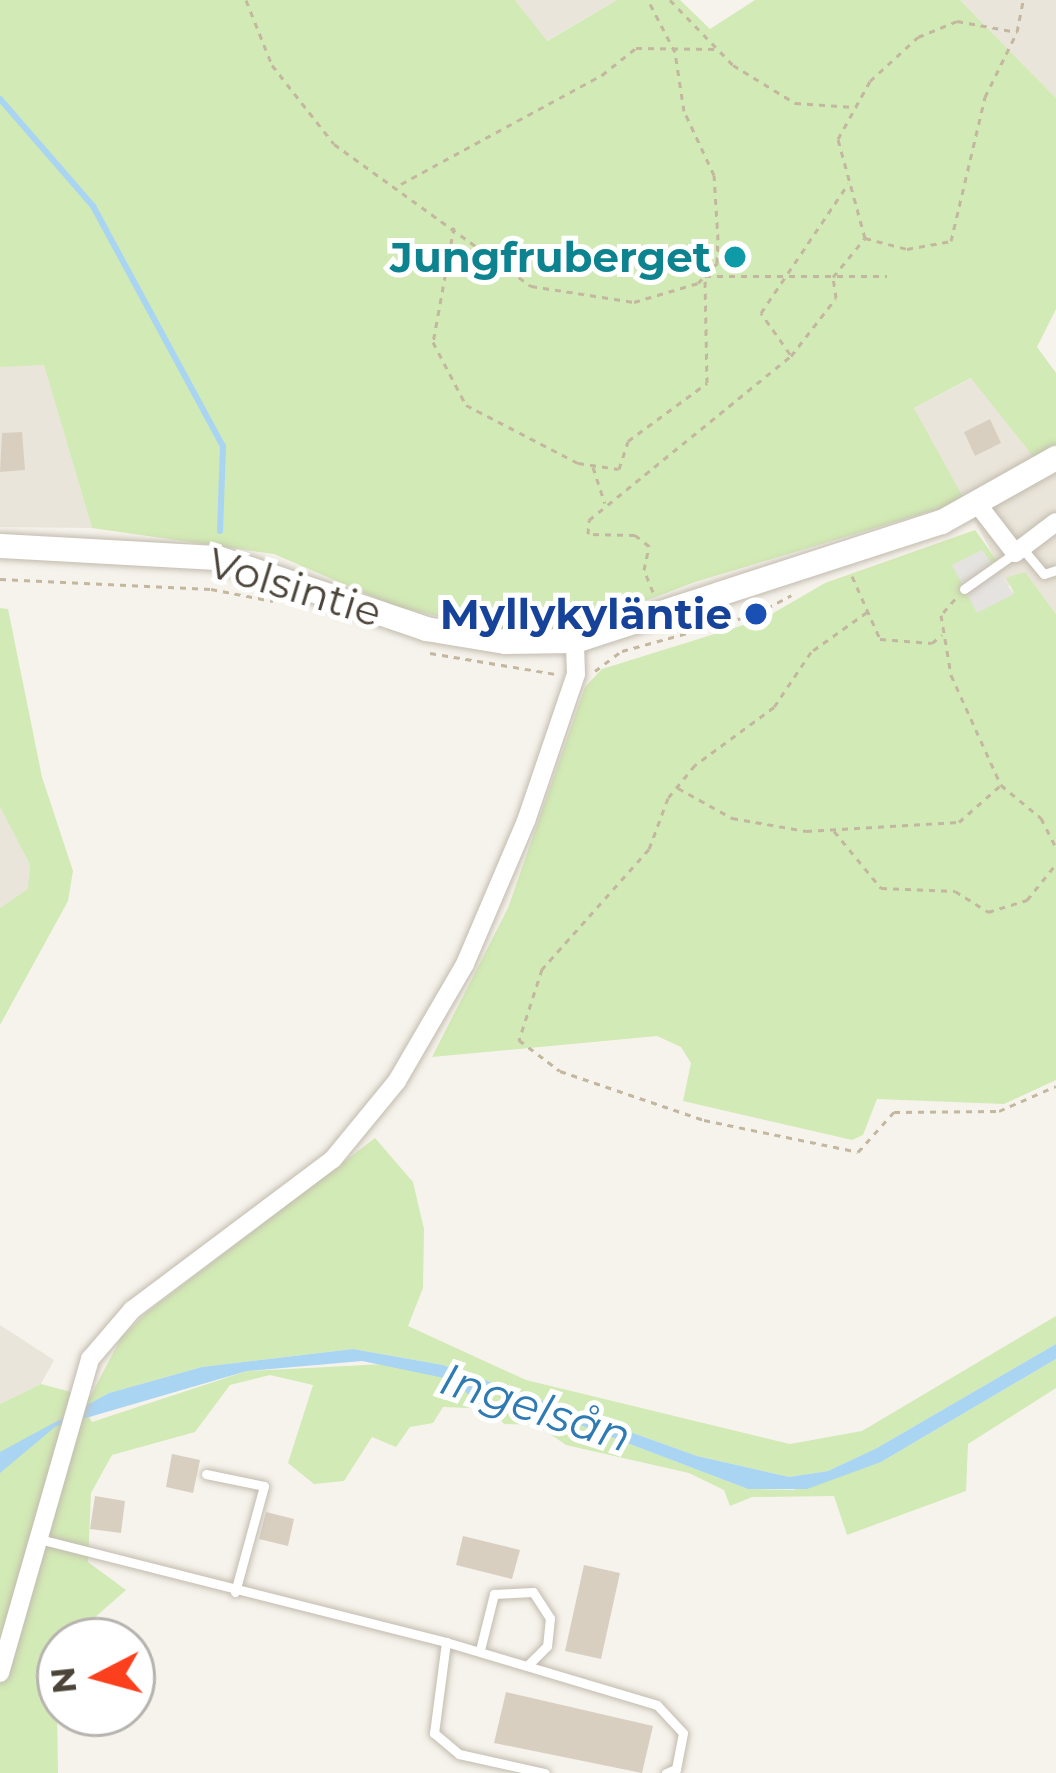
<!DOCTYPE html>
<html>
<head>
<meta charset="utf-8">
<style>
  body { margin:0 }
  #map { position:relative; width:1056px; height:1773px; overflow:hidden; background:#f6f3ec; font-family:Montserrat,sans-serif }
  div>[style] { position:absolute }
  .residential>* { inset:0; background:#eae5da }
  .green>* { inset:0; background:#d2eab5 }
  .parking>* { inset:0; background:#e5e3e0 }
  .water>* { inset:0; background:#a9d4f2 }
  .stream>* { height:6px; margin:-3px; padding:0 3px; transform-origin:3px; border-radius:3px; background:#a9d4f2 }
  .building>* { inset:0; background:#d8cfc1 }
  .path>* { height:3px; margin-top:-1.5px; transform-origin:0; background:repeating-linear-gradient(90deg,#c4b79f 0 6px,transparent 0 12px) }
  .roads { filter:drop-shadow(0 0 3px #c2bbae) drop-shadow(0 0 3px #c2bbae) }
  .service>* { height:9px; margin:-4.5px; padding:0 4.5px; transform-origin:4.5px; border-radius:4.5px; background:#fff }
  .minor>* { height:18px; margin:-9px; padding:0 9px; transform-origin:9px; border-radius:9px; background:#fff }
  .tertiary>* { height:24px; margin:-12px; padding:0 12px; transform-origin:12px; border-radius:12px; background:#fff }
  .dots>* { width:33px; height:33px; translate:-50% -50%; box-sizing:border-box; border:6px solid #fff; border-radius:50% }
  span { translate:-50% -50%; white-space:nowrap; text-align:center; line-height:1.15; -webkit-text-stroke:10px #fff; paint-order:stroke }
  .culture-label { font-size:42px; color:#0d838f; font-weight:700 }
  .right { translate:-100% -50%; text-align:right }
  .street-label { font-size:42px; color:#4b4439 }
  .transit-label { font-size:42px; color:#164399; font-weight:700 }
  .water-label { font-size:45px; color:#2e7ab2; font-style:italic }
  .north { position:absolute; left:36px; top:1617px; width:120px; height:120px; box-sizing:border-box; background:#fff; border:3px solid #b7b4b0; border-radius:50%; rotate:264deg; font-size:33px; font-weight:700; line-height:48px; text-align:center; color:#4b4439 }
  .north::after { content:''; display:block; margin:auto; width:42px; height:54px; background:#fc3f1d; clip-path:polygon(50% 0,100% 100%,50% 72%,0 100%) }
</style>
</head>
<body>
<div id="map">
  <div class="residential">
    <div style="clip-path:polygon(515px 0,617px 0,546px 41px)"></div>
    <div style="clip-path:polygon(960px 0,1056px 0,1056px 98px)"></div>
    <div style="clip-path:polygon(44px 364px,92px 528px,0 527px,0 367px)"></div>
    <div style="clip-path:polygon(972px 378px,1035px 459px,1056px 444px,1056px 614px,1025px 572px,977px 613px,997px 562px,914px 408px)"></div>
    <div style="clip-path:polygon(0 807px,30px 865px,29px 889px,0 908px)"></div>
    <div style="clip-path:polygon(0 1325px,54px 1360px,41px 1384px,0 1404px)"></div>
  </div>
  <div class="green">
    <div style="clip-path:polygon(0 0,515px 0,547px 41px,617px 0,680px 0,710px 29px,755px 0,960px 0,1056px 98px,1056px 309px,1037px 347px,1056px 373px,1056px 444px,1035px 459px,971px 378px,914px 408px,965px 501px,695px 582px,577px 627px,514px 633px,397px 607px,274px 554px,92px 528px,44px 365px,0 367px)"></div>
    <div style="clip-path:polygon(975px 530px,998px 562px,952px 566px,1014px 593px,1006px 578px,1025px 572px,1056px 614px,1056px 1080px,1004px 1104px,877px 1099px,863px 1135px,852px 1140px,683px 1101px,691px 1063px,681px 1047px,657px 1036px,432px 1057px,508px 908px,585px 687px,602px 669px,763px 619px,825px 583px)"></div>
    <div style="clip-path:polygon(0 608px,8px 609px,42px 777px,73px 871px,68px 901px,0 1025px,0 908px,28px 889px,30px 865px,0 807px)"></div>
    <div style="clip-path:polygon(375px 1138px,413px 1182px,424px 1229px,423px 1288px,408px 1326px,526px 1380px,790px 1444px,862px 1431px,1056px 1316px,1056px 1344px,877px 1448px,828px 1471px,789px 1477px,697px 1456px,443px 1365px,353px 1349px,202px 1367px,109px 1393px,83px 1407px,92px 1422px,247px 1371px,385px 1364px,454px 1380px,475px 1396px,498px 1394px,748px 1489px,793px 1490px,881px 1462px,1056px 1359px,1056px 1388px,968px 1444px,966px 1491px,847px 1535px,834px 1496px,752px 1497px,730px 1506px,724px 1490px,689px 1473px,566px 1445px,537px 1425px,504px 1424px,492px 1409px,443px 1407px,433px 1423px,410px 1427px,396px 1447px,372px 1437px,344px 1481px,314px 1484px,288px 1463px,313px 1385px,270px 1375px,230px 1385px,195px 1432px,112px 1455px,91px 1493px,88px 1562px,126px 1590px,93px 1619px,62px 1630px,56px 1643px,58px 1773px,0 1773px,0 1404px,41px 1384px,90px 1397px,121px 1338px,146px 1313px)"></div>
  </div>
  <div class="parking">
    <div style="clip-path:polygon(982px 550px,1014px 594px,977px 613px,952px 565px)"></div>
  </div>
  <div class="water">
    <div style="clip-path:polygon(1056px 1344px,1056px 1359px,881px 1462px,807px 1489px,748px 1489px,498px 1394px,469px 1395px,454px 1380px,362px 1361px,247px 1371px,55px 1427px,0 1473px,0 1452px,109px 1393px,202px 1367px,353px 1349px,443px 1365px,697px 1456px,789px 1477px,828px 1471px,877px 1448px)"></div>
  </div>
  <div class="stream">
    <div style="left:0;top:99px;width:142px;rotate:49deg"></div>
    <div style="left:93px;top:206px;width:273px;rotate:61.6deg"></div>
    <div style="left:223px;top:446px;width:85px;rotate:92deg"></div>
  </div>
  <div class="building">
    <div style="clip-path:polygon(990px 419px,1001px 443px,975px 456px,964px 432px)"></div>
    <div style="clip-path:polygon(22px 432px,25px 470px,0 472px,2px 433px)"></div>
    <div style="clip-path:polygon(172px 1454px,200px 1460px,193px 1493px,166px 1487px)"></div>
    <div style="clip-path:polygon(95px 1496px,125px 1501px,121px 1533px,90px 1529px)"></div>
    <div style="clip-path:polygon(266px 1512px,294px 1519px,288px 1546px,259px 1539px)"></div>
    <div style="clip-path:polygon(463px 1536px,520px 1550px,512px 1579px,456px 1565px)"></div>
    <div style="clip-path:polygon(584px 1565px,620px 1573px,601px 1659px,565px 1651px)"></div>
    <div style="clip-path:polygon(506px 1692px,653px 1726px,642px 1773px,494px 1743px)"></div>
  </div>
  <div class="path">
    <div style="left:246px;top:0;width:70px;rotate:68.2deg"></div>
    <div style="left:272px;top:65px;width:100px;rotate:51.9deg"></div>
    <div style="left:334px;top:144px;width:243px;rotate:35.8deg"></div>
    <div style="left:531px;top:286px;width:104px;rotate:8.8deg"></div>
    <div style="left:634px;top:302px;width:67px;rotate:-16.5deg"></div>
    <div style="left:698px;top:283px;width:28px;rotate:-46deg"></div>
    <div style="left:717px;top:263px;width:23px;rotate:-88deg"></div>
    <div style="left:718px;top:240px;width:65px;rotate:-93.5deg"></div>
    <div style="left:714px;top:175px;width:71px;rotate:-115.1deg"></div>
    <div style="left:684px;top:111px;width:60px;rotate:-98.7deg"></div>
    <div style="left:675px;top:52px;width:59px;rotate:-117.4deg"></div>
    <div style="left:670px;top:0;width:91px;rotate:45.9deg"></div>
    <div style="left:733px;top:65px;width:73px;rotate:31.5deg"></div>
    <div style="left:795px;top:103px;width:59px;rotate:3.9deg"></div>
    <div style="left:401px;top:184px;width:229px;rotate:-28.5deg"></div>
    <div style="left:602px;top:75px;width:43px;rotate:-38.5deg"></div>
    <div style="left:636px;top:48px;width:81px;rotate:0.7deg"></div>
    <div style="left:454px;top:227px;width:117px;rotate:100.3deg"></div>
    <div style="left:433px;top:342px;width:71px;rotate:62.4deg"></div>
    <div style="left:466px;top:405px;width:126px;rotate:27.4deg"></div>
    <div style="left:578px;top:463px;width:41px;rotate:8.3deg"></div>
    <div style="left:619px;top:469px;width:29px;rotate:-72deg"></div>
    <div style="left:628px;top:441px;width:98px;rotate:-36.3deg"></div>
    <div style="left:707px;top:383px;width:107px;rotate:-91.1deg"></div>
    <div style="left:705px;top:276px;width:182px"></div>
    <div style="left:865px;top:238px;width:43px;rotate:14.7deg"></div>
    <div style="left:907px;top:249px;width:45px;rotate:-10.3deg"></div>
    <div style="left:951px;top:241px;width:148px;rotate:-76.7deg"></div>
    <div style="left:985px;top:97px;width:70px;rotate:-63.8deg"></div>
    <div style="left:790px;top:354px;width:50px;rotate:-125.3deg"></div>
    <div style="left:761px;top:313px;width:156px;rotate:-56deg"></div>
    <div style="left:593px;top:467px;width:38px;rotate:72deg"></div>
    <div style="left:852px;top:576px;width:69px;rotate:66deg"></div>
    <div style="left:880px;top:639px;width:52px;rotate:4.4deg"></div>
    <div style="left:932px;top:643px;width:13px;rotate:-39deg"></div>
    <div style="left:0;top:579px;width:211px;rotate:2.7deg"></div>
    <div style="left:211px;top:589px;width:63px;rotate:11deg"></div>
    <div style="left:653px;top:592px;width:24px;rotate:-112deg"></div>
    <div style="left:644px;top:570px;width:25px;rotate:-78deg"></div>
    <div style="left:649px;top:546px;width:18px;rotate:-142deg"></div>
    <div style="left:635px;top:535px;width:47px;rotate:-178.8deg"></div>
    <div style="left:588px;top:534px;width:14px;rotate:-86deg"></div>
    <div style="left:589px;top:520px;width:260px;rotate:-39.1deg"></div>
    <div style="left:791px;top:356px;width:73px;rotate:-52.2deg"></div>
    <div style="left:836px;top:298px;width:21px;rotate:-98deg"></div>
    <div style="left:833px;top:277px;width:50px;rotate:-50.6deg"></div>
    <div style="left:865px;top:238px;width:103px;rotate:-105.3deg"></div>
    <div style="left:838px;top:139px;width:66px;rotate:-61.1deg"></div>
    <div style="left:870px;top:81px;width:65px;rotate:-42.5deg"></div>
    <div style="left:918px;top:37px;width:42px;rotate:-22.3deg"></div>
    <div style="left:957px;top:21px;width:61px;rotate:10.4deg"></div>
    <div style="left:1017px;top:32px;width:33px;rotate:-79deg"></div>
    <div style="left:955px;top:599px;width:21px;rotate:131deg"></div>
    <div style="left:941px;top:615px;width:61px;rotate:80.5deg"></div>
    <div style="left:951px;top:675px;width:121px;rotate:65.6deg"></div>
    <div style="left:1001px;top:785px;width:52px;rotate:39.5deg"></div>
    <div style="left:1041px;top:818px;width:34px;rotate:63deg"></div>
    <div style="left:867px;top:612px;width:69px;rotate:144.5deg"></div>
    <div style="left:811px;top:652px;width:66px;rotate:123.9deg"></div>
    <div style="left:774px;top:707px;width:98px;rotate:143.7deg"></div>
    <div style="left:695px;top:765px;width:43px;rotate:129.3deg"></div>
    <div style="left:668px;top:798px;width:54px;rotate:110.4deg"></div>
    <div style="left:649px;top:849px;width:161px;rotate:131.7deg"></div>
    <div style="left:542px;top:969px;width:75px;rotate:107.9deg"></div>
    <div style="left:519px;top:1040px;width:51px;rotate:37.1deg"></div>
    <div style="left:560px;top:1071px;width:152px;rotate:18.8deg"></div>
    <div style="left:704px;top:1120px;width:157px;rotate:11.7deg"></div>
    <div style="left:858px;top:1152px;width:54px;rotate:-48deg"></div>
    <div style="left:894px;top:1112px;width:105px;rotate:-0.5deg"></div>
    <div style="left:999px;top:1111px;width:62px;rotate:-23.7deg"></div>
    <div style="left:430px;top:653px;width:128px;rotate:9.5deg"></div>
    <div style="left:595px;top:671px;width:34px;rotate:-37deg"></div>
    <div style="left:622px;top:651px;width:139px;rotate:-15.4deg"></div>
    <div style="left:756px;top:614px;width:40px;rotate:-28deg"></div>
    <div style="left:678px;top:788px;width:62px;rotate:29.1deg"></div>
    <div style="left:732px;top:818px;width:75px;rotate:10deg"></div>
    <div style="left:806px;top:831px;width:153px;rotate:-3.4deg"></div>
    <div style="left:959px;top:822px;width:56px;rotate:-41.4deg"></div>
    <div style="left:834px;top:831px;width:74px;rotate:50.5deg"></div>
    <div style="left:881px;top:888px;width:74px;rotate:2.3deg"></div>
    <div style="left:955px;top:891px;width:39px;rotate:32deg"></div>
    <div style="left:988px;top:912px;width:41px;rotate:-17.1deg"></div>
    <div style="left:1027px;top:900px;width:46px;rotate:-51.1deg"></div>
  </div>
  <div class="roads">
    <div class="service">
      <div style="left:1022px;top:548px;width:34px;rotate:50deg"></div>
      <div style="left:1044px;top:574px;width:13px;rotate:-18deg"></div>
      <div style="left:964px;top:589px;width:62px;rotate:-35.2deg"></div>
      <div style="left:206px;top:1474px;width:59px;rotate:11.7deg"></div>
      <div style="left:264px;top:1486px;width:110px;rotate:105.3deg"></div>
      <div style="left:39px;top:1539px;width:420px;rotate:14.2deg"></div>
      <div style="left:446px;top:1642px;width:92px;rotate:97.5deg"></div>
      <div style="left:434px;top:1733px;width:33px;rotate:40deg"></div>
      <div style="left:459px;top:1754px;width:88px;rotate:12.5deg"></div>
      <div style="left:446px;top:1642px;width:220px;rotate:16.6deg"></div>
      <div style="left:657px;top:1705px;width:38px;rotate:47deg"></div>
      <div style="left:683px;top:1733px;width:37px;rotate:101deg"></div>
      <div style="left:676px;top:1769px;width:11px;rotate:158deg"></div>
      <div style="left:480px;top:1650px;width:58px;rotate:-76deg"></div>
      <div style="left:494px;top:1594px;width:39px;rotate:-3deg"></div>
      <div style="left:533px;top:1592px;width:31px;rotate:57deg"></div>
      <div style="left:550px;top:1618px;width:28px;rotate:96deg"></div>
      <div style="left:547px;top:1646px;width:28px;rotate:135deg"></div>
    </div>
    <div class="minor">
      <div style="left:979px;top:506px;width:59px;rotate:52.5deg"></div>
      <div style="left:1015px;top:553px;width:51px;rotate:-37.1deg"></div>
      <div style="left:0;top:1673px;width:327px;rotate:-74deg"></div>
      <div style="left:90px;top:1359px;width:65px;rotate:-49.4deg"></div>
      <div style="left:132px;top:1310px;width:251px;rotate:-36.9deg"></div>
      <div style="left:333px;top:1159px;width:101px;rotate:-50.6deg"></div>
      <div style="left:397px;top:1081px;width:135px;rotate:-59.8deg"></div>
      <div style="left:465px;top:964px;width:155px;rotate:-66.9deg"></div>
      <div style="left:526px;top:821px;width:155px;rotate:-71.2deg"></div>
      <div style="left:576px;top:674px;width:33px;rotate:-92deg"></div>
    </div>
    <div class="tertiary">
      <div style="left:0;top:546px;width:218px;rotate:3.2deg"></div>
      <div style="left:218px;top:558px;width:220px;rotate:18.8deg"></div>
      <div style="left:426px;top:629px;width:80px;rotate:9.3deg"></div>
      <div style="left:505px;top:642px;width:70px;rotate:-0.8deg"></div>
      <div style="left:575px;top:641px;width:386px;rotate:-18deg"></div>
      <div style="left:942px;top:522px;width:131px;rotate:-29.3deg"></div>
    </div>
  </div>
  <div class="dots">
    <div style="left:735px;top:257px;background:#0f9aa8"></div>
    <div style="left:756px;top:614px;background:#1a4fb4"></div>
  </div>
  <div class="culture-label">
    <span class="right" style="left:711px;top:257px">Jungfruberget</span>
  </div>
  <div class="street-label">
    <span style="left:295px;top:587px;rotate:17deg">Volsintie</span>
  </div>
  <div class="transit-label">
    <span class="right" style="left:732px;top:614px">Myllykyläntie</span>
  </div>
  <div class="water-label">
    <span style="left:536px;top:1407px;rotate:18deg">Ingelsån</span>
  </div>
  <div class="north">N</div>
</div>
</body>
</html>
